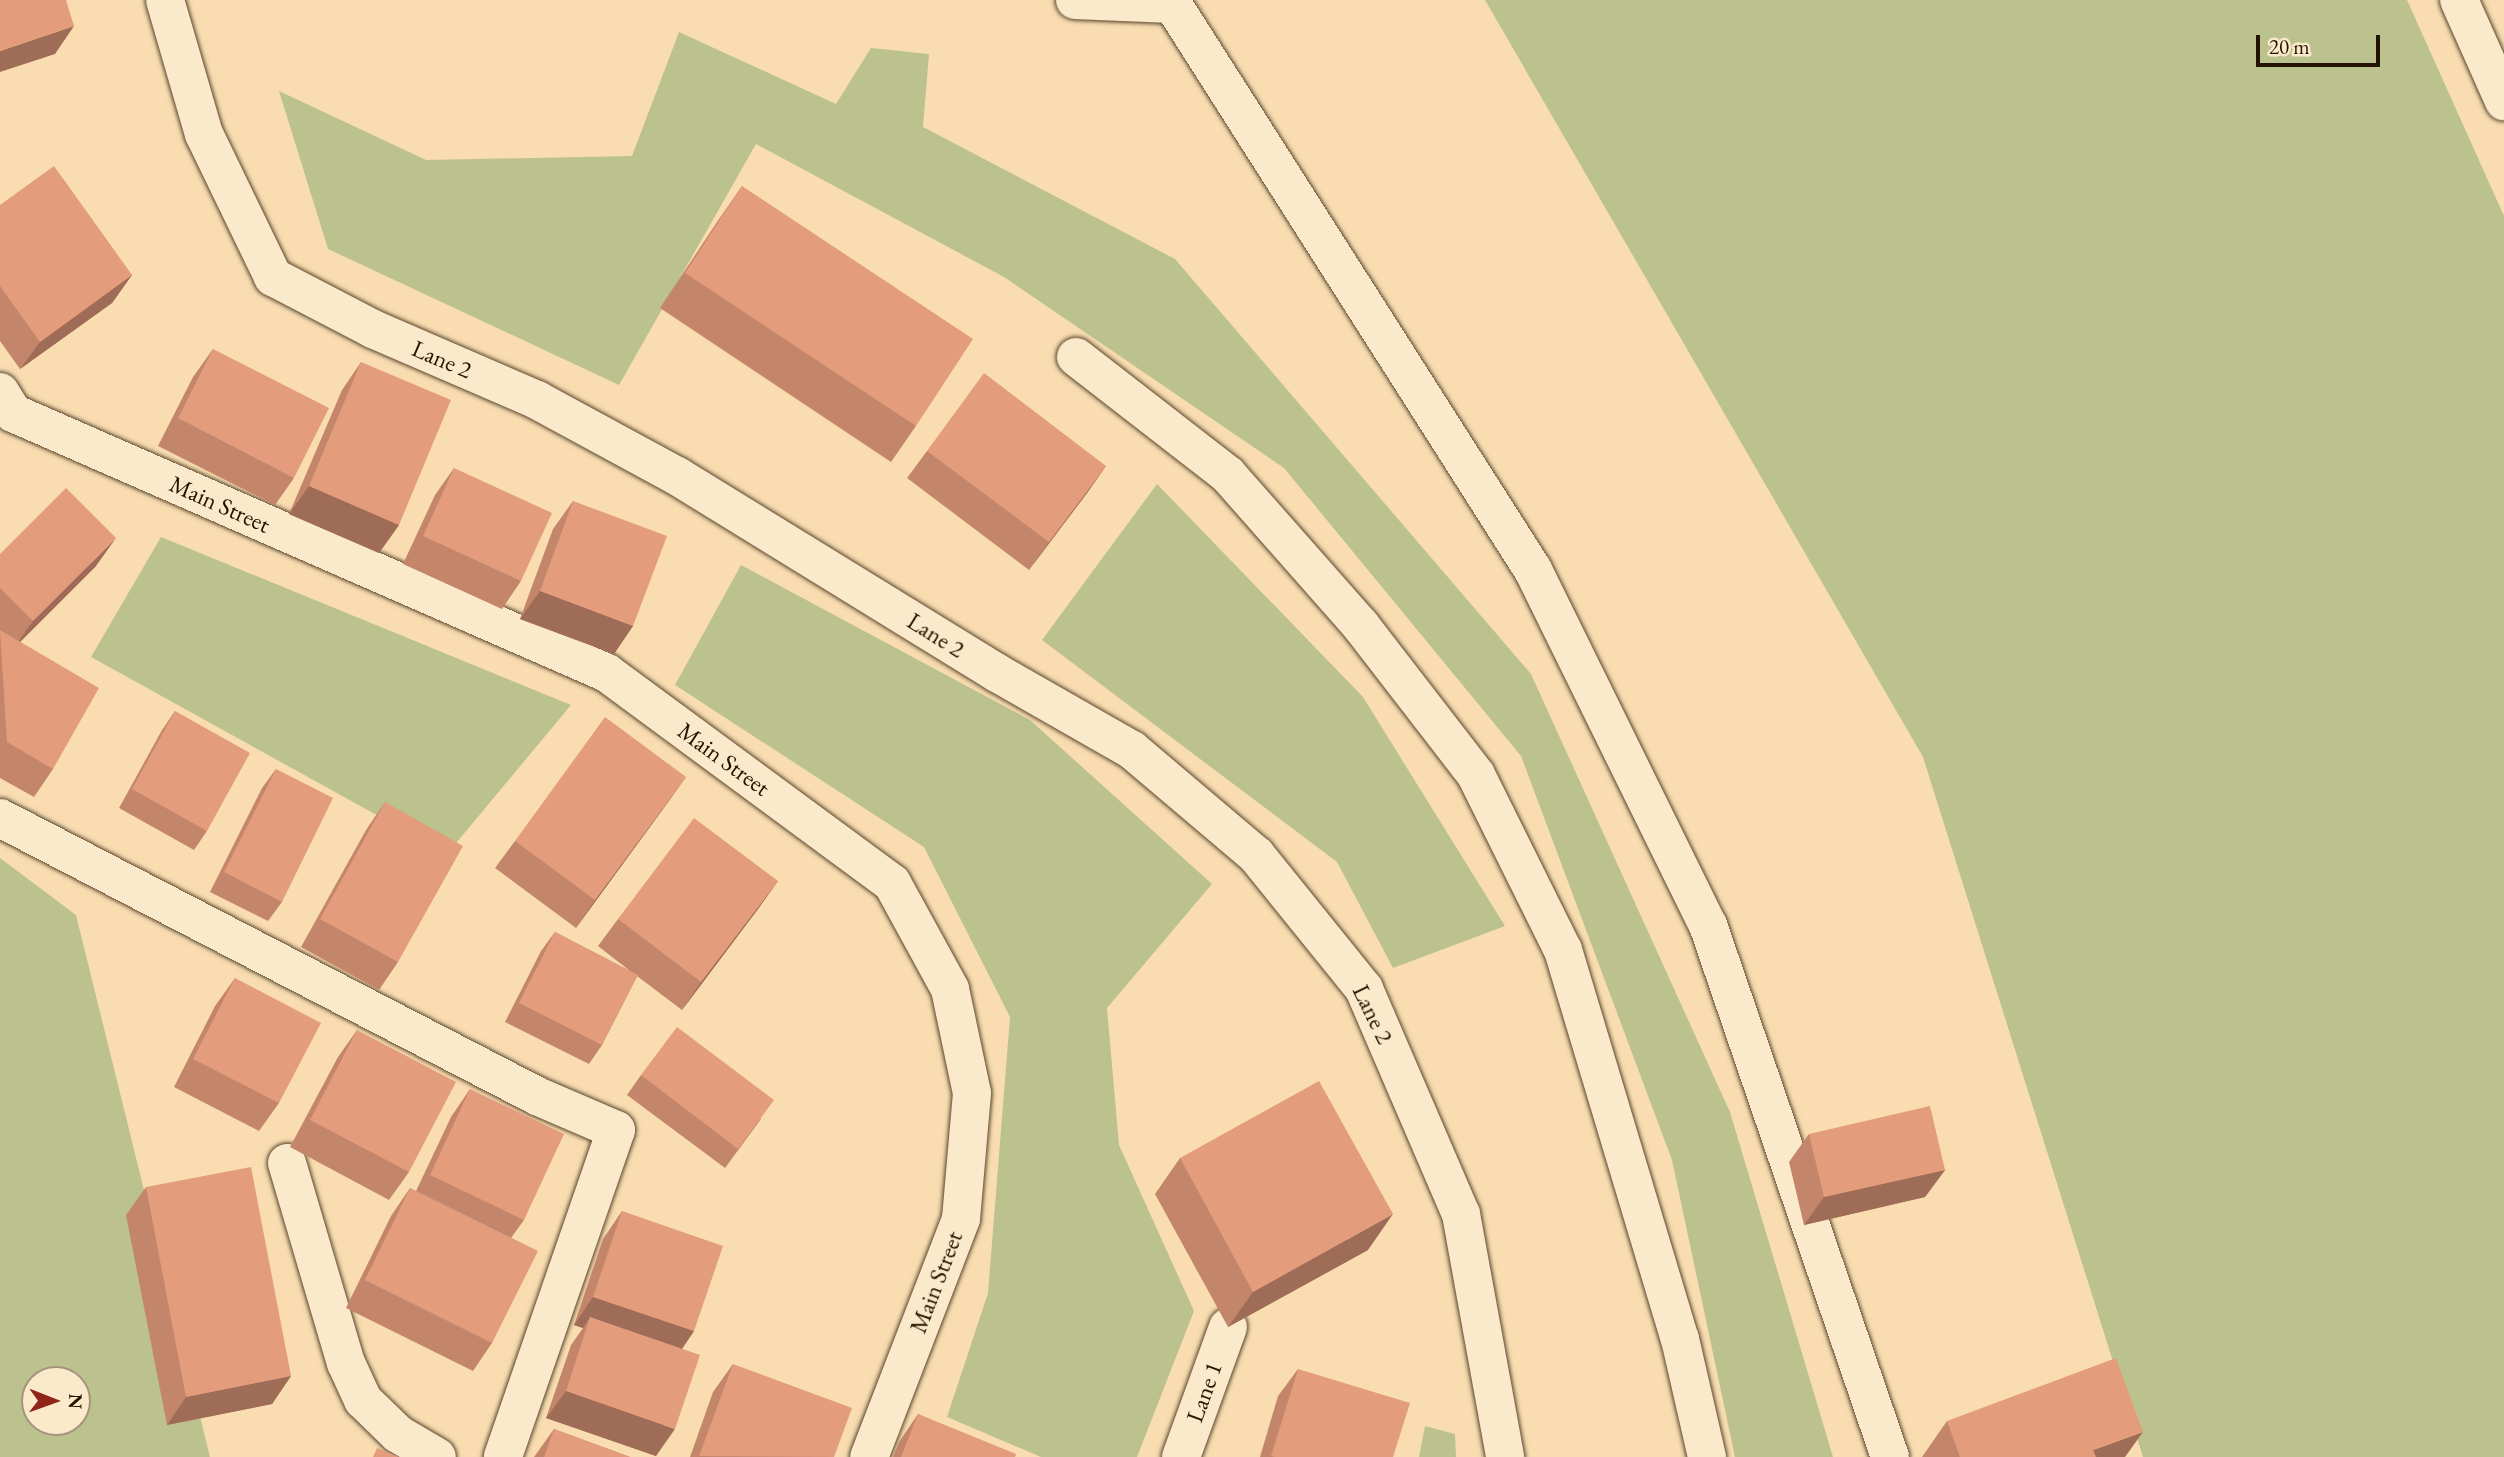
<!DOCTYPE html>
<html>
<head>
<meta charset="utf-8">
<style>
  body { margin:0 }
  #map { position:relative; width:2504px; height:1457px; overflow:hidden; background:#f9ddb1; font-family:"EB Garamond",serif }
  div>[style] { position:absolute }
  .green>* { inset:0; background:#bbc28e }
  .roads { filter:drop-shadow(0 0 2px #5a462d) drop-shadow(0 0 2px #5a462d) }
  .minor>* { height:38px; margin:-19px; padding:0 19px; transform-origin:19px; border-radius:19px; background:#fbe9cc }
  .tertiary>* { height:38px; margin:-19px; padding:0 19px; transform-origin:19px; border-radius:19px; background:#fbe9cc }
  .wall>* { inset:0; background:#c3866b }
  .shaded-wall>* { inset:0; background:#9f6d57 }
  .building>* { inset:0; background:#e39c7c }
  span { translate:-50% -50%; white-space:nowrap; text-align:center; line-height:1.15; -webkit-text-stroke:6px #fbe9cc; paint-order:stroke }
  .street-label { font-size:24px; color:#251301 }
  .north { position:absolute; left:21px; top:1366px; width:70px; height:70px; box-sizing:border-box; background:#fbe9cc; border:2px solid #a5937b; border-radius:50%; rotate:91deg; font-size:19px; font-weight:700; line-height:28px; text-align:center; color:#251301 }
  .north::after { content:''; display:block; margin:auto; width:24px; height:32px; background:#8f2418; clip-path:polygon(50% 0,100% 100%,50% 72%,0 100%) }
  .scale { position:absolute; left:2256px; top:35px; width:124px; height:32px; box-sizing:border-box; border:4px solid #251301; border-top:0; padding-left:9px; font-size:21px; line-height:24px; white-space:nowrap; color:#251301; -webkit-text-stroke:5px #fbe9cc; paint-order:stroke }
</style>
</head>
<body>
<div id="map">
  <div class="green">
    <div style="clip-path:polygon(1485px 0,2407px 0,2504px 216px,2504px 1457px,2143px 1457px,1923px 757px)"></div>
    <div style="clip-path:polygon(679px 32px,836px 104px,871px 48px,929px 54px,923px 127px,1175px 259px,1531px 674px,1730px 1112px,1833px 1457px,1735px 1457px,1672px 1160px,1521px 756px,1284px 468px,1004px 277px,756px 144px,619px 385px,328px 249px,279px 91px,426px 160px,632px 156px)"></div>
    <div style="clip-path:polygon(1157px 484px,1363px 697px,1505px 926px,1393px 968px,1337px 862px,1042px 640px)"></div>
    <div style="clip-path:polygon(161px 537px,571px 705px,447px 854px,91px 657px)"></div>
    <div style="clip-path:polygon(741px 565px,1030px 720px,1212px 884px,1107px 1008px,1119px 1145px,1194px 1311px,1137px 1457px,1041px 1457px,947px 1417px,988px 1293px,1010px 1017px,924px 847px,675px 685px)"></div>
    <div style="clip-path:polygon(evenodd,0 858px,76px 915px,210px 1457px,0 1457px,0 858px,35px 1380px,77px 1380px,77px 1422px,35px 1422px,35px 1380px)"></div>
    <div style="clip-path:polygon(1425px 1426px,1455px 1434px,1456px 1457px,1419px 1457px)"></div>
  </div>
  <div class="roads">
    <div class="minor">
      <div style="left:165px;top:0;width:140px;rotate:73.8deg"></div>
      <div style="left:204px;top:134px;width:159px;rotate:64.2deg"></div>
      <div style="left:273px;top:277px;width:113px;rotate:27.5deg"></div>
      <div style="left:373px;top:329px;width:179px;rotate:23.4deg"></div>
      <div style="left:537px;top:400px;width:159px;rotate:28.5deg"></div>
      <div style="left:677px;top:476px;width:376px;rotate:31.6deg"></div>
      <div style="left:997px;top:673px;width:155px;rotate:29.7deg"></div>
      <div style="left:1132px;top:750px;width:162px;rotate:40.3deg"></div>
      <div style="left:1256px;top:855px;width:172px;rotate:51.1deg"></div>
      <div style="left:1364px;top:989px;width:245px;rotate:66.7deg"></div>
      <div style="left:1461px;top:1214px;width:247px;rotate:79.7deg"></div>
      <div style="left:1075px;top:0;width:96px;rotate:2.4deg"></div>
      <div style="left:1170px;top:0;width:676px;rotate:57.51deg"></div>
      <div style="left:1533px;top:570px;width:396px;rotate:63.8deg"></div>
      <div style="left:1708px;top:925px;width:562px;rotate:71.11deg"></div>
      <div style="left:1076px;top:357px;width:192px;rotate:37.8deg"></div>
      <div style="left:1228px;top:475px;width:201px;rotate:48.6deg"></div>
      <div style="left:1361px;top:626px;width:188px;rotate:52.3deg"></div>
      <div style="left:1476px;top:775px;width:195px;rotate:63.6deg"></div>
      <div style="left:1563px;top:950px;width:406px;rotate:73.3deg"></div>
      <div style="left:1680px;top:1339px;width:121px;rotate:77.1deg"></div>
      <div style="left:0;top:392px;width:25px;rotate:58deg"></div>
      <div style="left:13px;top:413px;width:648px;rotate:23.64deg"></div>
      <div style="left:607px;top:673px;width:354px;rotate:36.4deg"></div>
      <div style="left:892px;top:883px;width:121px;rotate:61.3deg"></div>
      <div style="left:950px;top:989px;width:106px;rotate:78.1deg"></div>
      <div style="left:972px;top:1093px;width:126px;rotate:95deg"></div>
      <div style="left:961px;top:1219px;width:255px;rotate:111.1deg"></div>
      <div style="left:0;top:818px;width:605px;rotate:27.37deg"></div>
      <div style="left:537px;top:1096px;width:86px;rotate:23.3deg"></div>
      <div style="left:616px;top:1130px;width:346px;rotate:109.1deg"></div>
      <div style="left:287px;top:1163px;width:209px;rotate:73.6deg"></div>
      <div style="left:346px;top:1363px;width:41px;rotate:65.3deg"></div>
      <div style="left:363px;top:1400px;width:49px;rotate:44.2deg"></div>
      <div style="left:398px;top:1434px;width:45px;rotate:30.5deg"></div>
      <div style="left:1181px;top:1457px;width:138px;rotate:-70.1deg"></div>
    </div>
    <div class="tertiary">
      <div style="left:2459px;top:0;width:111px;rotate:66deg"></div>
    </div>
  </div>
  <div class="wall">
    <div style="clip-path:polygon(742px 186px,916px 426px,891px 462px,660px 308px,717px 222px)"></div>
    <div style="clip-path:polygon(0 205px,132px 275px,112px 303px,20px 369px,0 341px)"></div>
    <div style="clip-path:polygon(213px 349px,294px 478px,275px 505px,158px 446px,193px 377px)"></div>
    <div style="clip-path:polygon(361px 362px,399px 525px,379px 553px,289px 514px,342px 390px)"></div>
    <div style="clip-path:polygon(927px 451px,1106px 466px,1087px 493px,1029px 570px,907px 478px)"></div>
    <div style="clip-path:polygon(454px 468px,521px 581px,502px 609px,403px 564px,435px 495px)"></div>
    <div style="clip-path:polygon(573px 501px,633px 626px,614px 654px,520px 619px,553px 529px)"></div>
    <div style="clip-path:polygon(0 554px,96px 566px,20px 642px,53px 769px,34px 797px,0 778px)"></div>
    <div style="clip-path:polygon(175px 711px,207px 831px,194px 850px,119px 808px,162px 730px)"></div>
    <div style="clip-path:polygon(276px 769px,282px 902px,268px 921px,210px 892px,262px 788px)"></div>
    <div style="clip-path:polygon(686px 777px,576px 928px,495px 868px,515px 841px)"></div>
    <div style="clip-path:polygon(385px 802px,398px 962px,379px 990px,301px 947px,366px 830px)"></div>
    <div style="clip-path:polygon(778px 881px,758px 909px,682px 1010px,637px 976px,602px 1045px,589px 1064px,505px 1022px,541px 951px,555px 932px,630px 971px,598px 946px,618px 919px)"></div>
    <div style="clip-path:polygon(235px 978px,279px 1103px,259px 1131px,174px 1087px,215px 1006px)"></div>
    <div style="clip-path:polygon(357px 1030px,409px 1172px,389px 1200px,290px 1147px,338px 1057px)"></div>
    <div style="clip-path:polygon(641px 1075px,761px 1119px,725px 1168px,627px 1095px)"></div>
    <div style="clip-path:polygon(470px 1089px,524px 1220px,511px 1238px,492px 1343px,473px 1371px,346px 1308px,391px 1216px,410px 1188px,416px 1191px,451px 1117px)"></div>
    <div style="clip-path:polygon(1809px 1134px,1945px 1170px,1925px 1197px,1804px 1225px,1789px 1162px)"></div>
    <div style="clip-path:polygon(1180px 1158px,1368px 1250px,1228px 1327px,1155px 1194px)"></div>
    <div style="clip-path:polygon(146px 1187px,291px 1376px,272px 1404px,167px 1425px,126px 1215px)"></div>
    <div style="clip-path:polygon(622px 1211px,694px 1331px,682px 1349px,656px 1456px,546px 1418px,571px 1345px,583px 1328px,574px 1325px,603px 1239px)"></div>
    <div style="clip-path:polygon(733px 1364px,834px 1457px,690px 1457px,713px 1392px)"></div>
    <div style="clip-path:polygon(1298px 1369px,1393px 1457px,1260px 1457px,1278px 1396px)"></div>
    <div style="clip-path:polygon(918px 1414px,1015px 1457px,893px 1457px,899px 1442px)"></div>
    <div style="clip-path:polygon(1947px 1421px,2125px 1457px,1922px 1457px)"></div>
    <div style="clip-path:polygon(554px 1429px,630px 1457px,534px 1457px)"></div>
  </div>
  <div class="shaded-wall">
    <div style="clip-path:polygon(74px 26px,55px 54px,0 72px,0 51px)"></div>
    <div style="clip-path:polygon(132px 275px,112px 303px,20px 369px,40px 342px)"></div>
    <div style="clip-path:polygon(1106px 466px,1087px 493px,1029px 570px,1049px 542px)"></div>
    <div style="clip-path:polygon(309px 486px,399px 525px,379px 553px,289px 514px)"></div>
    <div style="clip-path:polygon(116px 538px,96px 566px,13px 649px,33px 621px)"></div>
    <div style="clip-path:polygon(540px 591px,633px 626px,614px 654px,520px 619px)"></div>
    <div style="clip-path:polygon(686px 777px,666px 805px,576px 928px,595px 900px)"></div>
    <div style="clip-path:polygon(778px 881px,758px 909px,682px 1010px,701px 982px)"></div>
    <div style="clip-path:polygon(1945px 1170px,1925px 1197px,1804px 1225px,1824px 1197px)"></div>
    <div style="clip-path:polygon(1393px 1214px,1368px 1250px,1228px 1327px,1253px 1292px)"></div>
    <div style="clip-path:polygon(593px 1297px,694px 1331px,675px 1359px,590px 1317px,583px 1328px,574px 1325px)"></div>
    <div style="clip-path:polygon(291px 1376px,272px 1404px,167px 1425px,186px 1397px)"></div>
    <div style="clip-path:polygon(566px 1391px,675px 1429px,656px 1456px,546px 1418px)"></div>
    <div style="clip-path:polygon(2143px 1432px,2125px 1457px,2088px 1457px,2093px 1450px)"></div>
  </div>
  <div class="building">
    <div style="clip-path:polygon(0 0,66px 0,74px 26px,0 51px)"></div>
    <div style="clip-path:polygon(54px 166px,132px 275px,40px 342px,0 286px,0 205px)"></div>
    <div style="clip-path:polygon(742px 186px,973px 339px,916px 426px,685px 273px)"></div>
    <div style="clip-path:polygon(213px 349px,329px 408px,294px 478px,178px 418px)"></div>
    <div style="clip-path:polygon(361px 362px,451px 400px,399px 525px,309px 486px)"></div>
    <div style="clip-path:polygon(984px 373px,1106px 466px,1049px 542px,927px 451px)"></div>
    <div style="clip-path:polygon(454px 468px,552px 513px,521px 581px,423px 536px)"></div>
    <div style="clip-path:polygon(66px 488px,116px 538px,33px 621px,0 588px,0 554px)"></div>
    <div style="clip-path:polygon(573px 501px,667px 536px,633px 626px,540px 591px)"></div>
    <div style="clip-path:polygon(0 630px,99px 688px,53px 769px,7px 742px)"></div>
    <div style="clip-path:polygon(175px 711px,250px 753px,207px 831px,132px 789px)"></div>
    <div style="clip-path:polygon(605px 717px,686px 777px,595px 900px,515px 841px)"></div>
    <div style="clip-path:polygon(276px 769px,333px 798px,282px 902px,224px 872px)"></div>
    <div style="clip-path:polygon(385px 802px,463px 846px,398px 962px,320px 919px)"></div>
    <div style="clip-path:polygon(694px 818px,778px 881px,701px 982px,618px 919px)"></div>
    <div style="clip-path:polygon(555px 932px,638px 975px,602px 1045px,519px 1003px)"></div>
    <div style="clip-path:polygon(235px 978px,321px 1023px,279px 1103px,193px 1059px)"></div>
    <div style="clip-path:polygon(677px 1027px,774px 1100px,738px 1149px,641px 1075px)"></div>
    <div style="clip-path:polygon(357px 1030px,456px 1082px,409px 1172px,310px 1120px)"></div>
    <div style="clip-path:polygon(1319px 1081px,1393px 1214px,1253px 1292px,1180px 1158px)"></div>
    <div style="clip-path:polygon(470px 1089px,564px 1134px,524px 1220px,430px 1175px)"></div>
    <div style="clip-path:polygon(1930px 1106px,1945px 1170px,1824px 1197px,1809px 1134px)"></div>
    <div style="clip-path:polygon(251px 1167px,291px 1376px,186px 1397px,146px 1187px)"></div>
    <div style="clip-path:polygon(410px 1188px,538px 1251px,492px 1343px,365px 1280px)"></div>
    <div style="clip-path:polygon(622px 1211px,723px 1246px,694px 1331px,593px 1297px)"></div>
    <div style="clip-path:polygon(590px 1317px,700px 1355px,675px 1429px,566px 1391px)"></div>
    <div style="clip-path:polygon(2116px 1358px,2143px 1432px,2093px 1450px,2096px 1457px,1960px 1457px,1947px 1421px)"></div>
    <div style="clip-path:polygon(733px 1364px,852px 1408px,834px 1457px,699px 1456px)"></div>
    <div style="clip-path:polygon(1298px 1369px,1410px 1403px,1393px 1457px,1275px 1457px,1271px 1456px)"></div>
    <div style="clip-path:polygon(918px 1414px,1016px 1454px,1015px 1457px,901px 1457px)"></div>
    <div style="clip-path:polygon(554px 1429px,630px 1457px,544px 1457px)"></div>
    <div style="clip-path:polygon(377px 1448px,399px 1457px,373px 1457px)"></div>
  </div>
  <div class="street-label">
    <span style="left:442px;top:359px;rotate:23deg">Lane 2</span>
    <span style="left:220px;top:504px;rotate:24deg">Main Street</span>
    <span style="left:936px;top:635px;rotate:32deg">Lane 2</span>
    <span style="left:724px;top:759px;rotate:36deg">Main Street</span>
    <span style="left:1373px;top:1014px;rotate:64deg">Lane 2</span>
    <span style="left:936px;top:1282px;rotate:-69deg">Main Street</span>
    <span style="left:1204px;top:1392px;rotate:-70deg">Lane 1</span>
  </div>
  <div class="north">N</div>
  <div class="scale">20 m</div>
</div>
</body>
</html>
